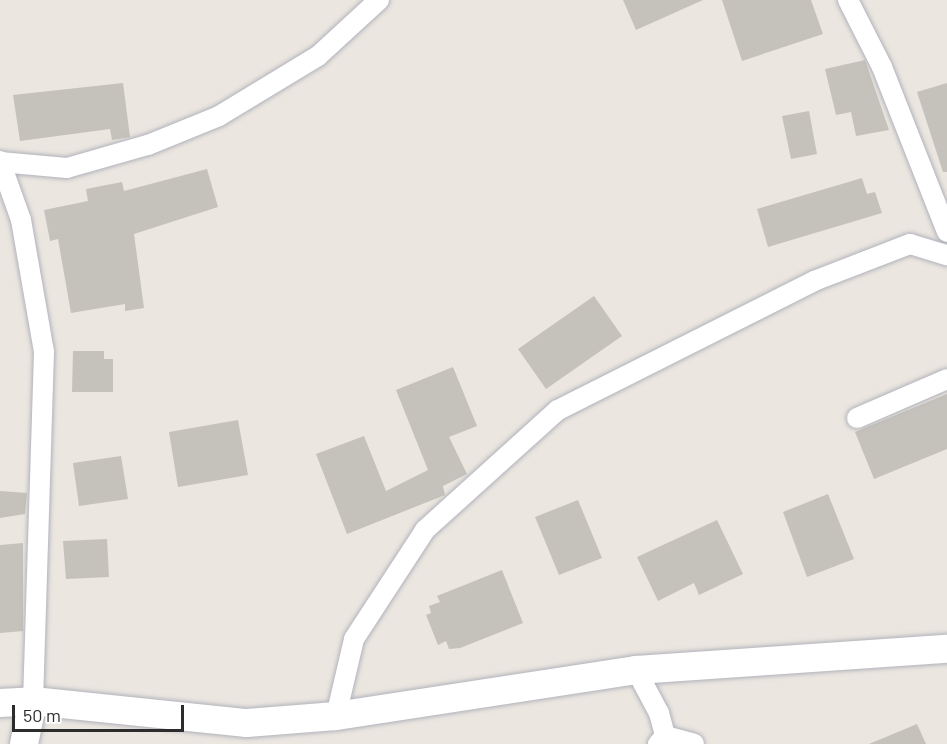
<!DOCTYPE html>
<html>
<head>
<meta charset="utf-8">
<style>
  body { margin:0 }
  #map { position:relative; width:947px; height:744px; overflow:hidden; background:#ece6e0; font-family:Barlow,sans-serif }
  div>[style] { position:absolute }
  .building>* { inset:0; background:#c5c1bb }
  .roads { filter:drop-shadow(0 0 2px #b0b3bb) drop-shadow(0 0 2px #b0b3bb) }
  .street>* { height:20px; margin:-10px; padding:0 10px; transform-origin:10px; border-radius:10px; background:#fff }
  .secondary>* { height:28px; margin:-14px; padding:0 14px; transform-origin:14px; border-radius:14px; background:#fff }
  span { translate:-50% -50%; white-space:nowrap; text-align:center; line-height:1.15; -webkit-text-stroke:5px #fff; paint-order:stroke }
  .scale { position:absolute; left:12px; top:705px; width:172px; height:27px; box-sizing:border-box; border:3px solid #2c2c2c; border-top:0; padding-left:8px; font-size:18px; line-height:21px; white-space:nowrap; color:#2c2c2c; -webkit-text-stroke:4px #fff; paint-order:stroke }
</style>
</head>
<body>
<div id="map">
  <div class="building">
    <div style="clip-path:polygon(623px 0,703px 0,636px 30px)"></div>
    <div style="clip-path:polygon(722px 0,811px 0,823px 34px,742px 61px)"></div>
    <div style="clip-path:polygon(865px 60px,889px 130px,856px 136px,851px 112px,836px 115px,825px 69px)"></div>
    <div style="clip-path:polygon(123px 83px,130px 137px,112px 140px,110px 129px,20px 141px,13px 95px)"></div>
    <div style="clip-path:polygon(947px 83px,947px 172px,943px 172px,917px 92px)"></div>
    <div style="clip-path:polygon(809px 111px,817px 154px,791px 159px,782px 116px)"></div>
    <div style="clip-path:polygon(207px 169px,218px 207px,134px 234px,144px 308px,125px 311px,125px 304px,71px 313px,58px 239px,50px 241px,44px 210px,88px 201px,86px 189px,122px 182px,124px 191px)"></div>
    <div style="clip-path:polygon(862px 178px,867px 194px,875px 192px,882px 213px,768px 247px,757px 209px)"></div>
    <div style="clip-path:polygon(594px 296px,622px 336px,546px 389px,518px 349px)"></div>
    <div style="clip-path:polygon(73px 351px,104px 351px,104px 359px,113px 359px,113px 392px,72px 392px)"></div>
    <div style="clip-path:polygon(453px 367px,477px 426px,449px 437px,467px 474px,443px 486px,445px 495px,347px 534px,316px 454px,364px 436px,386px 491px,428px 470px,396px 390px)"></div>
    <div style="clip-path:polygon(947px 394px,947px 449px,874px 479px,855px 432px)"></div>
    <div style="clip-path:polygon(238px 420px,248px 475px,178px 487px,169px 432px)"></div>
    <div style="clip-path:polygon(121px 456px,128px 499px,79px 506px,73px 463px)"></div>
    <div style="clip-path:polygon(0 491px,27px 493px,25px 514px,0 518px)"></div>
    <div style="clip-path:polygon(828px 494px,854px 559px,807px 577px,783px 512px)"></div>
    <div style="clip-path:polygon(578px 500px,602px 558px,559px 575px,535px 517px)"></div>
    <div style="clip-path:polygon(717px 520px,743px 574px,699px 595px,694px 583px,658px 601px,637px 557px)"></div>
    <div style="clip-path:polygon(107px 539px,109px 577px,66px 579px,63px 541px)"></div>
    <div style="clip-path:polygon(23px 543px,23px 631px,0 633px,0 545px)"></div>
    <div style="clip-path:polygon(502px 570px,523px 623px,460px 648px,449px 649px,446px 641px,438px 645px,426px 615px,431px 613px,429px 606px,440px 602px,437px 596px)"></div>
    <div style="clip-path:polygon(917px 724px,926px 744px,869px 744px)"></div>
  </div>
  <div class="roads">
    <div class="street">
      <div style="left:848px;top:0;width:75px;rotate:63.1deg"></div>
      <div style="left:882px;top:67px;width:177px;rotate:68.5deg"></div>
      <div style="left:0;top:161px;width:63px;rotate:70.4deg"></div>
      <div style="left:21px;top:220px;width:134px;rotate:80.1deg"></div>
      <div style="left:44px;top:352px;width:349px;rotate:91.8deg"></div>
      <div style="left:0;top:162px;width:67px;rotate:5.1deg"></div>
      <div style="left:67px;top:168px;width:84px;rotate:-15.9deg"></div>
      <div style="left:148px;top:145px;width:77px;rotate:-22.2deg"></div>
      <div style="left:219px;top:116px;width:116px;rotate:-31.2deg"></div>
      <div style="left:318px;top:56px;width:83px;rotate:-42.6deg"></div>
      <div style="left:857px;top:418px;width:98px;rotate:-23.4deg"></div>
      <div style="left:636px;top:670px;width:49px;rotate:61.9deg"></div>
      <div style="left:659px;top:713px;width:24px;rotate:75deg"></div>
      <div style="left:665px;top:736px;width:11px;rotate:131deg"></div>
      <div style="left:336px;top:716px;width:79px;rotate:-76.8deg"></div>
      <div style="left:354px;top:639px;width:130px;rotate:-56.9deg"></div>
      <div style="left:425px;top:530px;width:179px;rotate:-42.1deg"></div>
      <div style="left:558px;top:410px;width:287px;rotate:-26.7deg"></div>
      <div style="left:814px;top:281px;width:103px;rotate:-21.1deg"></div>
      <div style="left:910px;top:244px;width:39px;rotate:17deg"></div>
      <div style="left:665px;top:736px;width:30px;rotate:15deg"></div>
    </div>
    <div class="secondary">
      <div style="left:0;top:703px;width:33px;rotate:-3deg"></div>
      <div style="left:33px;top:701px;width:215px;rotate:5.9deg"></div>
      <div style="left:247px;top:723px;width:89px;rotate:-4.5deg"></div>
      <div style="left:336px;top:716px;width:304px;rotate:-8.7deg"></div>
      <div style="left:636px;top:670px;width:312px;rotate:-3.9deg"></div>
      <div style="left:24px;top:744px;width:44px;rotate:-78.2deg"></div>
    </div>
  </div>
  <div class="scale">50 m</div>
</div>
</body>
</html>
